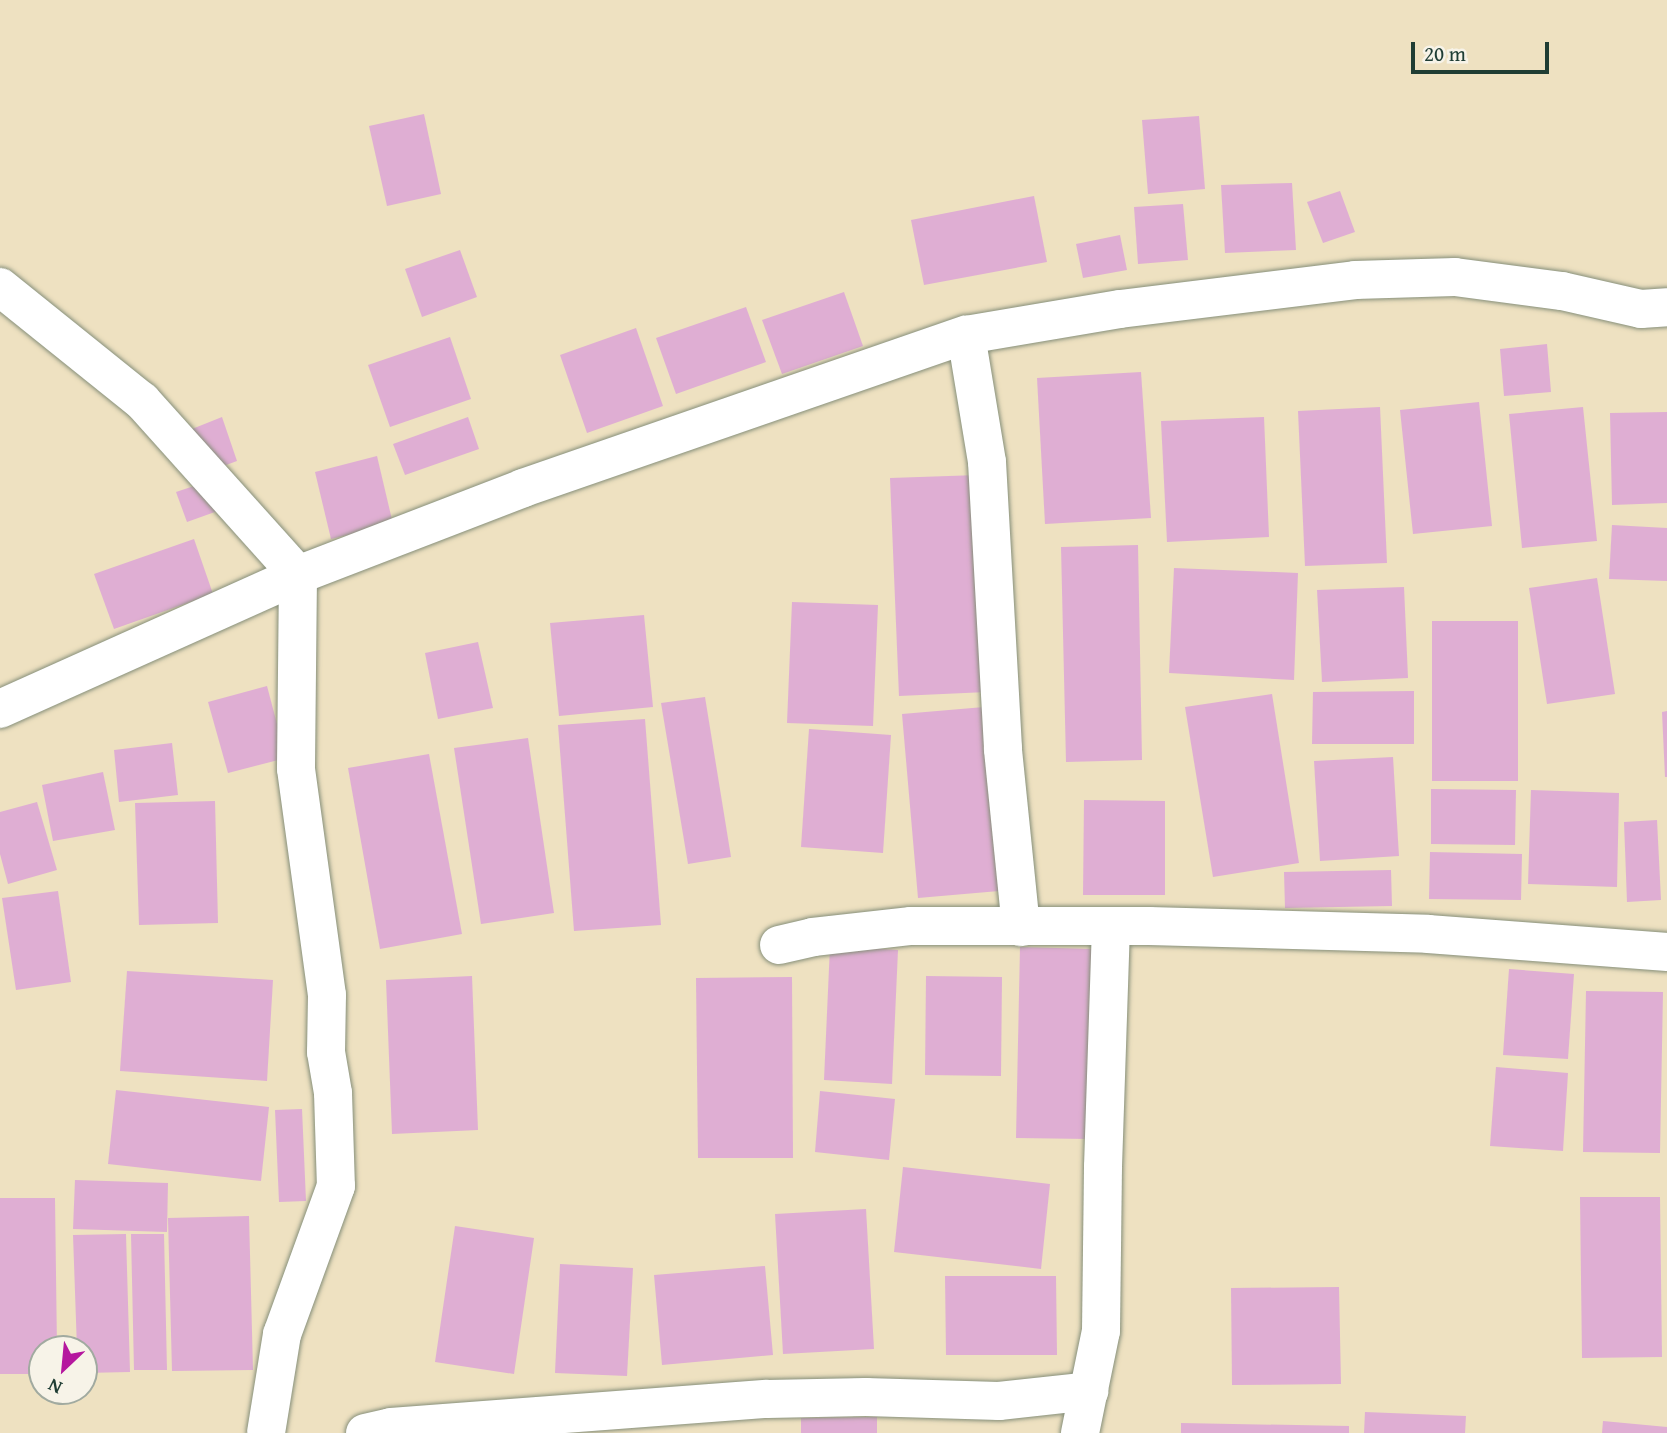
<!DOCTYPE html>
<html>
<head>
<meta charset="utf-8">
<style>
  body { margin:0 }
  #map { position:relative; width:1667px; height:1433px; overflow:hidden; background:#eee1c1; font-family:"Gentium Book Plus",serif }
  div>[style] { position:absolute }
  .building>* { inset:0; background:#dfaed3 }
  .roads { filter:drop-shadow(0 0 2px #868f7a) drop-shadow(0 0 2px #868f7a) }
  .minor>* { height:38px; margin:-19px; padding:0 19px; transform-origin:19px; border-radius:19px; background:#fff }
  span { translate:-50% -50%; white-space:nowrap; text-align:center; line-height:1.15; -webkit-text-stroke:6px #f7f3e8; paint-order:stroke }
  .north { position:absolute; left:28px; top:1335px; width:70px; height:70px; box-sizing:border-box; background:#f7f3e8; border:2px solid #a1aaa0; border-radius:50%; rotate:206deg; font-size:19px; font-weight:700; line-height:28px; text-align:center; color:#1f3d34 }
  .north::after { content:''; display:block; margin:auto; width:24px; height:32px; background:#b5179e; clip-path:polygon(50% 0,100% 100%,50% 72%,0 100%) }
  .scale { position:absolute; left:1411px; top:42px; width:138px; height:32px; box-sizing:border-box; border:4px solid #1f3d34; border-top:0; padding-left:9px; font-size:21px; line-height:24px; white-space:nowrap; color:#1f3d34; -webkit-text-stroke:5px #f7f3e8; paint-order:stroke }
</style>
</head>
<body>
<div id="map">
  <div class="building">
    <div style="clip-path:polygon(424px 114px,441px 194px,387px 206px,369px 126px)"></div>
    <div style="clip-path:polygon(1199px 116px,1205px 189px,1148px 194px,1142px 120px)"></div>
    <div style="clip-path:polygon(1292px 183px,1296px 250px,1225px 253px,1221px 185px)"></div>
    <div style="clip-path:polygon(1340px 191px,1355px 232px,1323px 243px,1307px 202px)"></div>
    <div style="clip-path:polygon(1034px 196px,1047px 262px,924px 285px,911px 220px)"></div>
    <div style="clip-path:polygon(1183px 204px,1188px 260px,1138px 264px,1134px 207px)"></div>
    <div style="clip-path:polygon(1120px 235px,1127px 270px,1083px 278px,1076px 244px)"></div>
    <div style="clip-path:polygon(460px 250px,477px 297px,422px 317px,405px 269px)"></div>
    <div style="clip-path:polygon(844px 292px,863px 346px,782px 374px,762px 320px)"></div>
    <div style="clip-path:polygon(746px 307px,766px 362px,676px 394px,656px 338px)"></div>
    <div style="clip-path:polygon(636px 328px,663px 406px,587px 433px,560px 355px)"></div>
    <div style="clip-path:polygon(450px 337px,471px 399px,390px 427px,368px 365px)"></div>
    <div style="clip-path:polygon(1547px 344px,1551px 392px,1504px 396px,1500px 349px)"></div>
    <div style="clip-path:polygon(1141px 372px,1151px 518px,1045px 524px,1037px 378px)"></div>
    <div style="clip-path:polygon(1479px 402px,1492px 526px,1413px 534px,1400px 410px)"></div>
    <div style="clip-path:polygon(1380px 407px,1387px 563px,1305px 566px,1298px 411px)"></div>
    <div style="clip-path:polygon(1583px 407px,1597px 541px,1522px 548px,1509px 414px)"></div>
    <div style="clip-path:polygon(1667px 412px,1667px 503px,1612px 505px,1610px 413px)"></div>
    <div style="clip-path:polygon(222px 417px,237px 461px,207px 472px,192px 429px)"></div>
    <div style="clip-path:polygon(468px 417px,479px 449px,405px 475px,393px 444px)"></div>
    <div style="clip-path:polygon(1264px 417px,1269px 537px,1167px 542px,1161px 421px)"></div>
    <div style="clip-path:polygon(377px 456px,393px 524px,331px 539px,315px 472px)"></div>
    <div style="clip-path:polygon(978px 475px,987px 692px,899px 696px,890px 478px)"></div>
    <div style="clip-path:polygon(215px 479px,226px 508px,187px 522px,176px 492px)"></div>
    <div style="clip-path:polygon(1612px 525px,1667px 528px,1667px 581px,1609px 579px)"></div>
    <div style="clip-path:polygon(194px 539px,213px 594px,114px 629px,94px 574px)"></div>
    <div style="clip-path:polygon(1138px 545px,1142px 760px,1066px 762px,1061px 547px)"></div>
    <div style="clip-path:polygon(1174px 568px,1298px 573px,1294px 680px,1169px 673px)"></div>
    <div style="clip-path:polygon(1597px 578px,1615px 694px,1547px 704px,1529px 588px)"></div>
    <div style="clip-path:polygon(1404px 587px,1408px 678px,1322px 682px,1317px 590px)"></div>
    <div style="clip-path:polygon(792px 602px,878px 605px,873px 726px,787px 723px)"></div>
    <div style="clip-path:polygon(644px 615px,653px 707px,559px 716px,550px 623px)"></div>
    <div style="clip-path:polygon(1432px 621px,1518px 621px,1518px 781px,1432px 781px)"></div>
    <div style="clip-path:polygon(478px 642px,493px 708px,438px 719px,425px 653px)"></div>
    <div style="clip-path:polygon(267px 686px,286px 758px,228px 773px,208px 702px)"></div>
    <div style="clip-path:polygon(1414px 691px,1414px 744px,1312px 744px,1313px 692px)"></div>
    <div style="clip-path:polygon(1272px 694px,1299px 863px,1213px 877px,1185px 707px)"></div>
    <div style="clip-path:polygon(705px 697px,731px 857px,688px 864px,661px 703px)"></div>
    <div style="clip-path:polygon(984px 707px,999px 891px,918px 898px,902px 714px)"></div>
    <div style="clip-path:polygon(1667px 711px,1667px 777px,1665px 777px,1662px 712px)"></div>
    <div style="clip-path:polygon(645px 719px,661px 925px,574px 931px,558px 725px)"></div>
    <div style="clip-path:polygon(809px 729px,891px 735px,883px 853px,801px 847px)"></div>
    <div style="clip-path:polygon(528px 738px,554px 913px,481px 924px,454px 748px)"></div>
    <div style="clip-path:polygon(172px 743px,178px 795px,119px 802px,114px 750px)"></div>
    <div style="clip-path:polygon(429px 754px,462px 934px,380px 949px,348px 768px)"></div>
    <div style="clip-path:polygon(1393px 757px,1399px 856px,1320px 861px,1314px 761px)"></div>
    <div style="clip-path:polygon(103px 772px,115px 830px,53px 841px,42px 785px)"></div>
    <div style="clip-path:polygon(1431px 789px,1516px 790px,1515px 845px,1431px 844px)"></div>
    <div style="clip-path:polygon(1531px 790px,1619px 793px,1617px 887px,1528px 884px)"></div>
    <div style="clip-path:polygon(1084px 800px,1165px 801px,1165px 895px,1083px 895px)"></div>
    <div style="clip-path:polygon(215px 801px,218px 923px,139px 925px,135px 803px)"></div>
    <div style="clip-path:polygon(37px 802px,57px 870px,8px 884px,0 854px,0 812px)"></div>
    <div style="clip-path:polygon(1657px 820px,1661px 900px,1627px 902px,1624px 822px)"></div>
    <div style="clip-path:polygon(1430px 852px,1522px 854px,1521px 900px,1429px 899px)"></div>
    <div style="clip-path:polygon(1391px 870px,1392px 906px,1285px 908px,1284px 872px)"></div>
    <div style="clip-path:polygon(58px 891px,71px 982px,16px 990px,2px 898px)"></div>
    <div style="clip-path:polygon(830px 946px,898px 950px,892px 1084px,824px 1080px)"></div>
    <div style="clip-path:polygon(1020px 947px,1093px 949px,1089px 1139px,1016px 1138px)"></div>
    <div style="clip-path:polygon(1509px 969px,1574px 974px,1568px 1059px,1503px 1055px)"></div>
    <div style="clip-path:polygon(127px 971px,273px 980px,267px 1081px,120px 1071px)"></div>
    <div style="clip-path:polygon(472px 976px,478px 1130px,392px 1134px,386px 980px)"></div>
    <div style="clip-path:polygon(926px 976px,1002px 977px,1001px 1076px,925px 1075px)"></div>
    <div style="clip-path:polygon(792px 977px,793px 1158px,698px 1158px,696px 978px)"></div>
    <div style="clip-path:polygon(1586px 991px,1663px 992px,1660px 1153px,1583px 1152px)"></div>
    <div style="clip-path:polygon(1496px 1067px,1568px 1073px,1563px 1151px,1490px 1146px)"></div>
    <div style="clip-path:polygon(116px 1090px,269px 1107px,261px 1181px,108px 1164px)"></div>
    <div style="clip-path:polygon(820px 1091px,895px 1099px,889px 1160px,815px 1152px)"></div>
    <div style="clip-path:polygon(302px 1109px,306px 1201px,279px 1202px,275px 1110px)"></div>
    <div style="clip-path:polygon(903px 1167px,1050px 1184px,1041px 1269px,894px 1252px)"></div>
    <div style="clip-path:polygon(75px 1180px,168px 1183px,167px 1232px,73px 1229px)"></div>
    <div style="clip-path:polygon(1580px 1197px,1660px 1197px,1662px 1357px,1582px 1358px)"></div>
    <div style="clip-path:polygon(0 1198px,55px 1198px,57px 1349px,42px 1349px,42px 1374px,0 1374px)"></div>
    <div style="clip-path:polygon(866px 1209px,874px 1349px,783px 1354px,775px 1214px)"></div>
    <div style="clip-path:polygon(249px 1216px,253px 1370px,172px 1371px,168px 1218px)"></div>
    <div style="clip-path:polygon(455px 1226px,534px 1238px,514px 1374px,435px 1362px)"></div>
    <div style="clip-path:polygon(126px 1234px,130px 1372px,84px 1373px,84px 1349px,77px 1349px,73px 1235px)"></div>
    <div style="clip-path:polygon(131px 1234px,164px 1234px,167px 1370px,134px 1370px)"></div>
    <div style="clip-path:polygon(560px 1264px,633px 1268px,627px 1376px,555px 1373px)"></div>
    <div style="clip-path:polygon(765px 1266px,773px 1355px,662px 1365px,654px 1275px)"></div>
    <div style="clip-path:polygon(945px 1276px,1056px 1276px,1057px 1355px,946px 1355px)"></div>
    <div style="clip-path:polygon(1339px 1287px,1341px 1384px,1232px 1385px,1231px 1288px)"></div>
    <div style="clip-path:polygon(1365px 1412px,1466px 1416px,1465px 1433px,1364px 1433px)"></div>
    <div style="clip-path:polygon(877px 1417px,877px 1433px,801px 1433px,801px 1418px)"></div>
    <div style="clip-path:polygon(1603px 1421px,1667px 1427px,1667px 1433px,1602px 1433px)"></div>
    <div style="clip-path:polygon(1181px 1423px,1349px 1426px,1349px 1433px,1181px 1433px)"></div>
  </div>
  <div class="roads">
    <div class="minor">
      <div style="left:0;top:287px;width:182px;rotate:38.8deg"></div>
      <div style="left:142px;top:401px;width:234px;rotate:48.1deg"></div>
      <div style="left:298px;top:575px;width:194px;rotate:90.6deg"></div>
      <div style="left:296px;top:769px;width:228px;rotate:82.2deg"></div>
      <div style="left:327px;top:995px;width:57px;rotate:91deg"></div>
      <div style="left:326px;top:1052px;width:42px;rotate:80.3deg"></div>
      <div style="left:333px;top:1093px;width:93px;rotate:88.2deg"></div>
      <div style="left:336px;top:1186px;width:158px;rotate:110deg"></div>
      <div style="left:282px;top:1334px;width:100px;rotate:99.2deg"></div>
      <div style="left:966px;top:335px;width:129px;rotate:80.6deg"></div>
      <div style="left:987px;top:462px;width:288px;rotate:86.8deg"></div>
      <div style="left:1003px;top:750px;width:178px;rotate:84.2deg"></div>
      <div style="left:0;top:709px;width:327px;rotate:-24.2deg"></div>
      <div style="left:298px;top:575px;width:241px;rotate:-21.1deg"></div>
      <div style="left:523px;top:488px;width:469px;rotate:-19.1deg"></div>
      <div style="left:966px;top:335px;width:156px;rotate:-9.6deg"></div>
      <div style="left:1120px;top:309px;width:237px;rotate:-7deg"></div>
      <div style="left:1355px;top:280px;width:100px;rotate:-1.7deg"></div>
      <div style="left:1455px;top:277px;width:108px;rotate:7.5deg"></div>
      <div style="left:1562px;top:291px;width:81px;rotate:12.8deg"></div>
      <div style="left:1641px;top:309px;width:26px;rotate:-4deg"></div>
      <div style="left:779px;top:945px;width:35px;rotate:-13deg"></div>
      <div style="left:813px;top:937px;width:99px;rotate:-6.4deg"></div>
      <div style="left:911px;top:926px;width:238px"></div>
      <div style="left:1149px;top:926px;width:279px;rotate:1.6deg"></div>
      <div style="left:1428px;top:934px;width:240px;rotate:4.3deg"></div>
      <div style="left:365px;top:1433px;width:27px;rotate:-13deg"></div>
      <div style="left:391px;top:1427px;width:377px;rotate:-4.3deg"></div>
      <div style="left:767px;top:1399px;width:99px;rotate:-1.2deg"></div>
      <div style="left:866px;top:1397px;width:133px;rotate:1.7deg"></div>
      <div style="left:999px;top:1401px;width:91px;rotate:-6.3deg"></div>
      <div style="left:1080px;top:1433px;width:104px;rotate:-78.4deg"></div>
      <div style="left:1101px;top:1331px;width:164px;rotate:-89.3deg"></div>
      <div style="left:1103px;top:1167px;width:240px;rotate:-88.1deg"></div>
    </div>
  </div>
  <div class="north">N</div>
  <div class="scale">20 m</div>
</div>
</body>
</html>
